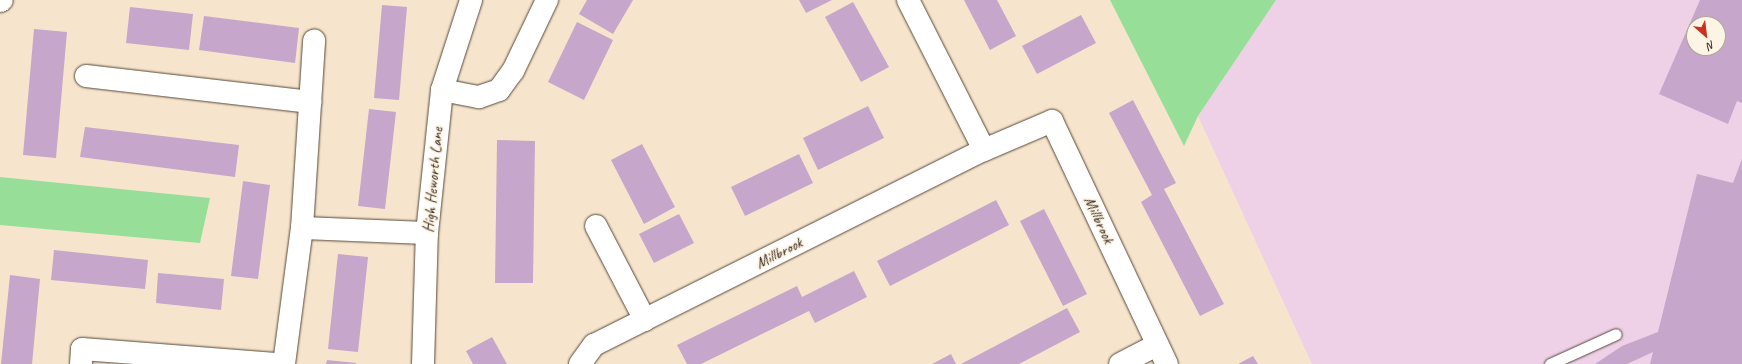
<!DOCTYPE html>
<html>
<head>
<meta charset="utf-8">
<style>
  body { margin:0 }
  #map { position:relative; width:1742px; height:364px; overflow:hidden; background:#f6e5cc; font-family:Caveat,sans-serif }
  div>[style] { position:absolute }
  .built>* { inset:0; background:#eed0e7 }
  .green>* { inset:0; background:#97df99 }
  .building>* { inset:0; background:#c6a6cb }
  .roads { filter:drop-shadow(0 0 1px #574638) drop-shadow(0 0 1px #574638) }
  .service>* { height:11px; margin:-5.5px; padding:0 5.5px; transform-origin:5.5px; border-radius:5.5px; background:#fff }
  .minor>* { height:22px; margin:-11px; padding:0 11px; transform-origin:11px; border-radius:11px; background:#fff }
  .tertiary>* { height:22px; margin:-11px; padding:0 11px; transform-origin:11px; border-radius:11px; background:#fff }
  span { translate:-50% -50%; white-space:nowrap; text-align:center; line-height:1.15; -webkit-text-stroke:3.5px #fcf5e5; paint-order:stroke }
  .street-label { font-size:16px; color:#3b2a1e }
  .north { position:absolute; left:1686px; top:16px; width:40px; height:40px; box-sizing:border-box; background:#fcf5e5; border:1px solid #afa495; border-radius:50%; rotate:152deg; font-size:11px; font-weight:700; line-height:16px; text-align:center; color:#3b2a1e }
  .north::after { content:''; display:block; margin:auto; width:14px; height:18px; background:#c8321e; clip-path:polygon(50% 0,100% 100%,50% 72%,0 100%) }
</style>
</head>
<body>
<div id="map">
  <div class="built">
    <div style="clip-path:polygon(evenodd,1276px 0,1742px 0,1742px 364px,1312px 364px,1198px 116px,1276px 0,1694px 24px,1718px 24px,1718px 48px,1694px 48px,1694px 24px)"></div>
  </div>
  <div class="green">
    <div style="clip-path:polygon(1110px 0,1276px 0,1198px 116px,1184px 146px)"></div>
    <div style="clip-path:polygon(0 177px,210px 198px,200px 243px,0 225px)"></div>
  </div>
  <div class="building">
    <div style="clip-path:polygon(587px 0,633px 0,613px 34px,579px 14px)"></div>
    <div style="clip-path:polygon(799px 0,832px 0,806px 13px)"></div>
    <div style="clip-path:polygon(964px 0,997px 0,1016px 36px,990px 50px)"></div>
    <div style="clip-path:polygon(evenodd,1700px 0,1742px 0,1742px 103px,1737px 101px,1728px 124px,1659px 94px,1700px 0,1694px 24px,1718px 24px,1718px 48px,1694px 48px,1694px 24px)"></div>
    <div style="clip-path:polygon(853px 2px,889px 67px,861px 82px,825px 17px)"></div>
    <div style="clip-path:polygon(382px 5px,407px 7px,399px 100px,374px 98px)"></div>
    <div style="clip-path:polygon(130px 7px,193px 14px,189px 50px,126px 43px)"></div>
    <div style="clip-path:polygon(1081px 15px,1096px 43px,1037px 74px,1022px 46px)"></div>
    <div style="clip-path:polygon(204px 16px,299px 28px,295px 63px,199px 50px)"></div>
    <div style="clip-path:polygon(577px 22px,613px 40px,584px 100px,548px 82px)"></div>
    <div style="clip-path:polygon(34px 29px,67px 32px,56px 158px,23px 155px)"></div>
    <div style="clip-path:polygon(1133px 100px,1176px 183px,1164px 189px,1224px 304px,1200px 316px,1141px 202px,1152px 195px,1109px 113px)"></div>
    <div style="clip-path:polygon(868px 106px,884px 138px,818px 170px,803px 138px)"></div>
    <div style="clip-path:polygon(369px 109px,396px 112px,385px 209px,358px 206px)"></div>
    <div style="clip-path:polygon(85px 127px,239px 145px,235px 177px,80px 157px)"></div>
    <div style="clip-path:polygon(497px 140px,535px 141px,533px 283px,495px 283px)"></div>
    <div style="clip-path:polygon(642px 144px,675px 207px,644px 224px,611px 160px)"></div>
    <div style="clip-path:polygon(799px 154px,813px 183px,745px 216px,731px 187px)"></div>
    <div style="clip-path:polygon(1742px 159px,1742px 364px,1650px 364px,1653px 352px,1627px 364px,1595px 364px,1622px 346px,1658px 332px,1697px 174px,1733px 183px)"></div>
    <div style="clip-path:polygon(243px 181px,270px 185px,258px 279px,231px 276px)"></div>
    <div style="clip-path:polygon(996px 200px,1009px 225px,890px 286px,877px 261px)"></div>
    <div style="clip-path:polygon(1044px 209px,1087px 294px,1063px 306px,1020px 221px)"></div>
    <div style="clip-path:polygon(679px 214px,694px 243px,654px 263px,639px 234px)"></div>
    <div style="clip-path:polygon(54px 250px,148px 260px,145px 289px,51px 280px)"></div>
    <div style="clip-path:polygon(338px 254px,368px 257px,358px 352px,328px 349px)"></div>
    <div style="clip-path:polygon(854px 271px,867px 297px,815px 323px,809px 311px,701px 364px,687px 364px,677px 345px,797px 286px,802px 297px)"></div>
    <div style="clip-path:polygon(158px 273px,224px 279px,221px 310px,156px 303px)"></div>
    <div style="clip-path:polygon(10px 275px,40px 279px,32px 364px,1px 364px)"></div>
    <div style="clip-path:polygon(1067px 308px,1080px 332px,1019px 364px,961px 364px)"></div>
    <div style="clip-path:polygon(492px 337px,507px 364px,473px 364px,466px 351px)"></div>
    <div style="clip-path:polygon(951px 354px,956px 364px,932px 364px)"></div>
    <div style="clip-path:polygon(1253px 356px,1258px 364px,1238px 364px)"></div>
    <div style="clip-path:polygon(327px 360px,356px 363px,356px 364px,326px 364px)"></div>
  </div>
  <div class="roads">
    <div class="service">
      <div style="left:1550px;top:364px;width:72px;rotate:-24.4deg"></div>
    </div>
    <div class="minor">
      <div style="left:908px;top:0;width:168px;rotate:63.1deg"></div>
      <div style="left:0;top:1px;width:2px;rotate:-27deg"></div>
      <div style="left:86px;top:76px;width:226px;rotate:6.6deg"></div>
      <div style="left:442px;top:90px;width:38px;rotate:11deg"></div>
      <div style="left:479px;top:97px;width:21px;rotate:-19deg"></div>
      <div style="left:499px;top:90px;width:24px;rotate:-54deg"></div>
      <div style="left:513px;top:71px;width:79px;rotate:-64.4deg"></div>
      <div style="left:596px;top:226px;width:106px;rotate:62.5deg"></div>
      <div style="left:302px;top:228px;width:125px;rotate:2.3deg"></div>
      <div style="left:81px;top:364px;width:15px;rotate:-86deg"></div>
      <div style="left:82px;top:349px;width:194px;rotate:4.4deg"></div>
      <div style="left:284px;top:364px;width:137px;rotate:-82.5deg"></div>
      <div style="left:302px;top:228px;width:188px;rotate:-86.3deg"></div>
      <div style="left:580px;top:364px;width:24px;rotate:-54deg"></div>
      <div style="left:594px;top:345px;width:436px;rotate:-26.6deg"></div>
      <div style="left:984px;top:150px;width:74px;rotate:-23.1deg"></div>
      <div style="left:1052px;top:121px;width:269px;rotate:64.7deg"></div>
      <div style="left:1120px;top:364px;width:42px;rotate:-27.2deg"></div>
    </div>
    <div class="tertiary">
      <div style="left:423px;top:364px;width:131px;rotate:-88.3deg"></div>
      <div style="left:427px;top:233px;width:144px;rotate:-84deg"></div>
      <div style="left:442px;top:90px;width:95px;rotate:-72.1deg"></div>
    </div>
  </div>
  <div class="street-label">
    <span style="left:433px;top:180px;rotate:-85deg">High Heworth Lane</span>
    <span style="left:1099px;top:220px;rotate:65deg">Millbrook</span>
    <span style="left:779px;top:253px;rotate:-27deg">Millbrook</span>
  </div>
  <div class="north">N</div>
</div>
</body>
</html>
